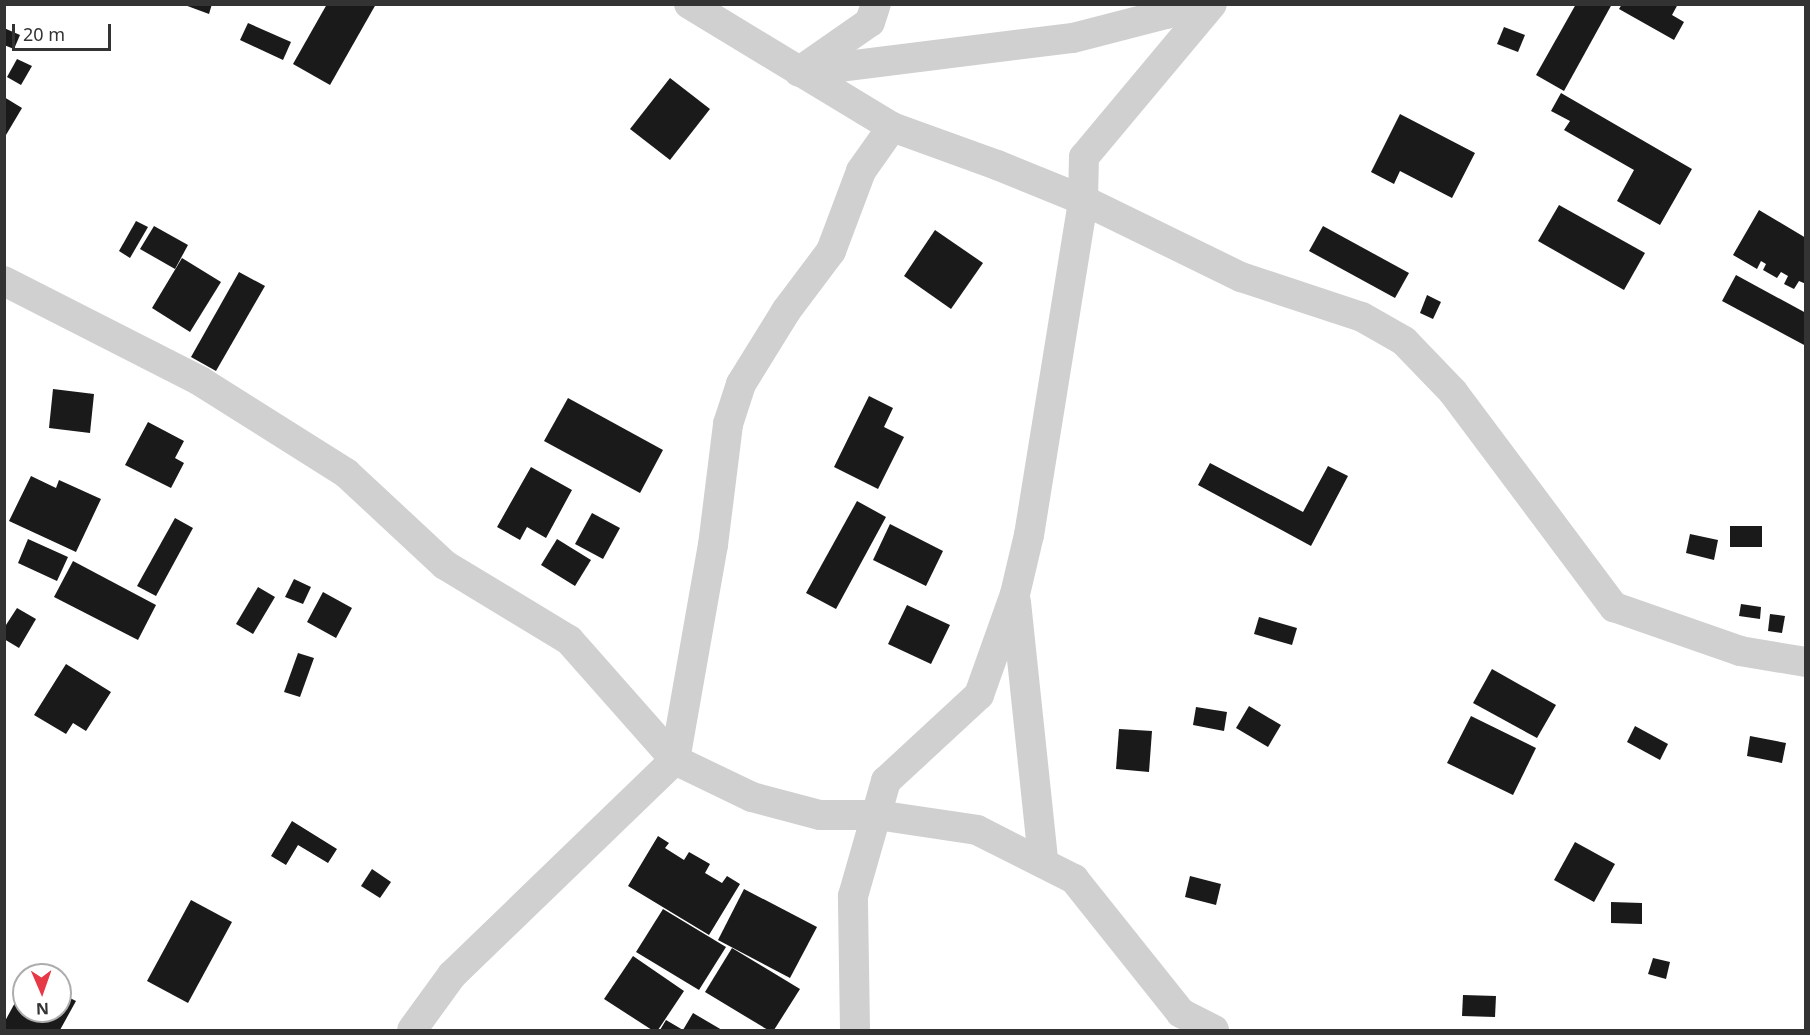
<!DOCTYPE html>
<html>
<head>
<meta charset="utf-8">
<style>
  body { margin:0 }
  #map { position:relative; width:1810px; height:1035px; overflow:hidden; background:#fff; font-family:"Noto Sans",sans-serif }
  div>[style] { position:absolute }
  .building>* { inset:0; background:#1a1a1a }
  .street>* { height:30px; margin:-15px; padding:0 15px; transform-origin:15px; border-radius:15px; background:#d0d0d0 }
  span { translate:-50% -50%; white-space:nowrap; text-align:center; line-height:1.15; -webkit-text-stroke:6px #fff; paint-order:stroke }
  .frame { position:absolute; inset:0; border:6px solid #333; pointer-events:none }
  .north { position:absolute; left:12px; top:963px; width:60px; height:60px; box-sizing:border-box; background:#fff; border:2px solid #adadad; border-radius:50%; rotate:178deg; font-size:16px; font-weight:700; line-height:24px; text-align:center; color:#333 }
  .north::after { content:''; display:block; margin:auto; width:21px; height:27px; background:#e63946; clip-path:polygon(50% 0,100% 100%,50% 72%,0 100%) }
  .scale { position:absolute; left:12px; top:24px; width:99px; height:27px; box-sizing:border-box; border:3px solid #333; border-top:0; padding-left:8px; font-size:18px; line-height:21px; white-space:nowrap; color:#333; -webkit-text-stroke:4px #fff; paint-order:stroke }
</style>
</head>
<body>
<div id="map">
  <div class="building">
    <div style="clip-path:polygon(182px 4px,212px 4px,209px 14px)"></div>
    <div style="clip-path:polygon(327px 4px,376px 4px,330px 85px,293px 64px)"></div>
    <div style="clip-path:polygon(1576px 4px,1612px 4px,1564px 91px,1536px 75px)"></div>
    <div style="clip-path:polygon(1622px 4px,1678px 4px,1672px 15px,1684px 22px,1674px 40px,1619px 9px)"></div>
    <div style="clip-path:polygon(248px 23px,291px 42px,283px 60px,240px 40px)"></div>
    <div style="clip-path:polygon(1504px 27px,1525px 35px,1518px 52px,1497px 44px)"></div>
    <div style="clip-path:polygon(4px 28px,20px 35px,14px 49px,4px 45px)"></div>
    <div style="clip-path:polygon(17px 59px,32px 66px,21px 85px,7px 77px)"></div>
    <div style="clip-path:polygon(670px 78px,710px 109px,670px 160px,630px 129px)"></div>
    <div style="clip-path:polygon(1561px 93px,1692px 169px,1660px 225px,1617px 201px,1634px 170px,1564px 130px,1570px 121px,1551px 111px)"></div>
    <div style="clip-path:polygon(4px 97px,22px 108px,6px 135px,4px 134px)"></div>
    <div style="clip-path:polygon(1400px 114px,1475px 153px,1452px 198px,1400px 171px,1394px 184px,1371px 172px)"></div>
    <div style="clip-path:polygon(1559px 205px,1645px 253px,1624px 290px,1538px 241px)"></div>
    <div style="clip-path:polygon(1759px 210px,1806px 238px,1806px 284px,1799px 281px,1794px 289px,1784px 284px,1788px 276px,1781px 272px,1777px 278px,1763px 270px,1766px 264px,1761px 261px,1757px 269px,1733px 255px)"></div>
    <div style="clip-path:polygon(136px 221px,148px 227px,130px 258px,119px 251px)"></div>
    <div style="clip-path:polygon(154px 226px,188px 245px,175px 269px,140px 249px)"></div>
    <div style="clip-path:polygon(1323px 226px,1409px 273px,1395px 298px,1309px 251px)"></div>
    <div style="clip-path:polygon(935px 230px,983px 263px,951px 309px,904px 276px)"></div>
    <div style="clip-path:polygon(182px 258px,221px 282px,190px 332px,152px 308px)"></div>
    <div style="clip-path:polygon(239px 272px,265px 286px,216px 371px,191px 357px)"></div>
    <div style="clip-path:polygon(1736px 275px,1806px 313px,1806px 346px,1722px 301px)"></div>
    <div style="clip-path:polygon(1427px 295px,1441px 302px,1433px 319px,1420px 313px)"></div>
    <div style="clip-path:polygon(53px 389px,94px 394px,90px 433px,49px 428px)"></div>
    <div style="clip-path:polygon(869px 396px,893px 408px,884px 427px,904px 437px,878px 489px,834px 467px)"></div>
    <div style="clip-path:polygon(568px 398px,663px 450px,640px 493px,544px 441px)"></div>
    <div style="clip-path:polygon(148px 422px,184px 441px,175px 458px,184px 463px,171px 488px,125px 465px)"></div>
    <div style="clip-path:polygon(1210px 463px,1303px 512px,1328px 466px,1348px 476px,1311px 546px,1198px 485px)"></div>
    <div style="clip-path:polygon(531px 467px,572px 490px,546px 538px,527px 527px,520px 540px,497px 527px)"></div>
    <div style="clip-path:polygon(31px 476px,56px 488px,59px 480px,101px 499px,76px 552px,9px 521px)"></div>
    <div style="clip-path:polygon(857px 501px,886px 517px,836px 609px,806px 593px)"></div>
    <div style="clip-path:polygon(592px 513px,620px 528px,603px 559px,575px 544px)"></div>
    <div style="clip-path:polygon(175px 518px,193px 528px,156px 596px,137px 586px)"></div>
    <div style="clip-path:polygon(890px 524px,943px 551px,926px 586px,873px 560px)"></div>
    <div style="clip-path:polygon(1730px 526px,1762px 526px,1762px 547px,1730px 547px)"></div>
    <div style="clip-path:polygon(1690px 534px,1718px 540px,1714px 560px,1686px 553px)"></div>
    <div style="clip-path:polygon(28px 539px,68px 557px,57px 581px,18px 563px)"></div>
    <div style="clip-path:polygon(557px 539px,591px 560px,575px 586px,541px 565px)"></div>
    <div style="clip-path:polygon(73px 561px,156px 605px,138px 640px,54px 597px)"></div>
    <div style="clip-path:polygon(294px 579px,311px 587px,303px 604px,285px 597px)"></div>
    <div style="clip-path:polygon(258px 587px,275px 597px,253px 634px,236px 624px)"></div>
    <div style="clip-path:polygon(323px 592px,352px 608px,336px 638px,307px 622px)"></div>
    <div style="clip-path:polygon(1741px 604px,1761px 607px,1760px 619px,1739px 616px)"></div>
    <div style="clip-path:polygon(907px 605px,950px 625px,931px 664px,888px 644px)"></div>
    <div style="clip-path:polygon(17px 608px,36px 619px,19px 648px,4px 639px,4px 628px)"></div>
    <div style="clip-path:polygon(1770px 614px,1785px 616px,1782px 633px,1768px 631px)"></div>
    <div style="clip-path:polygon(1259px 617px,1297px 628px,1292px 645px,1254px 634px)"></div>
    <div style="clip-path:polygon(298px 653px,314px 658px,300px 697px,284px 692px)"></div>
    <div style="clip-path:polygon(66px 664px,111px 692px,86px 731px,73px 723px,66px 734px,34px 715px)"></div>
    <div style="clip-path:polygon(1492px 669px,1556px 705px,1537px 738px,1473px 703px)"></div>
    <div style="clip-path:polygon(1249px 706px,1281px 725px,1268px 747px,1236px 728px)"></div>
    <div style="clip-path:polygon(1196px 707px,1227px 712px,1224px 731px,1193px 725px)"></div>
    <div style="clip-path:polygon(1471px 716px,1536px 748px,1513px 795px,1447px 763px)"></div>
    <div style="clip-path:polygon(1635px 726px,1668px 744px,1660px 760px,1627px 742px)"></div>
    <div style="clip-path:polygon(1119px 729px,1152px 731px,1149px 772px,1116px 769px)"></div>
    <div style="clip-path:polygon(1750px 736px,1786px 743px,1782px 763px,1747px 756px)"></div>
    <div style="clip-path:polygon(292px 821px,337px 849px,328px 863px,298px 845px,286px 865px,271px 856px)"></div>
    <div style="clip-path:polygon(658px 836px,669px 843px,665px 848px,684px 860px,689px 852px,710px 864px,705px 873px,722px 883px,727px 876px,740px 884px,709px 935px,628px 886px)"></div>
    <div style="clip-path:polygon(1575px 842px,1615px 864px,1594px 902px,1554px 880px)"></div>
    <div style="clip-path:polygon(372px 869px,391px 882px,380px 898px,361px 886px)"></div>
    <div style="clip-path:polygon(1190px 876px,1221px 884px,1216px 905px,1185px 897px)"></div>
    <div style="clip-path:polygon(744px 889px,817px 927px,790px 978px,718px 940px)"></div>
    <div style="clip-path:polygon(191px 900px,232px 922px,188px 1003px,147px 981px)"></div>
    <div style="clip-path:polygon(1611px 902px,1642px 903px,1642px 924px,1611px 923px)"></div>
    <div style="clip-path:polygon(663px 909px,726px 947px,699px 990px,636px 952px)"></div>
    <div style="clip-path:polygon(732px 948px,800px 989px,774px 1030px,768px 1030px,705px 992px)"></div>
    <div style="clip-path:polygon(633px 956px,684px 991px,658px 1030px,652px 1030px,604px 999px)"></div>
    <div style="clip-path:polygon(1653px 958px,1670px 962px,1666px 979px,1648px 974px)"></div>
    <div style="clip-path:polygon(24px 986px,24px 1011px,60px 1011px,60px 993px,76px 1001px,60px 1030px,4px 1030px,4px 1023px)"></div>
    <div style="clip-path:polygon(1463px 995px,1496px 996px,1495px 1017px,1462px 1016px)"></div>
    <div style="clip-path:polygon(693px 1013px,722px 1030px,660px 1030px,666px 1020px,683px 1030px)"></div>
  </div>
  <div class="street">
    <div style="left:689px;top:4px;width:237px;rotate:31.2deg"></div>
    <div style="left:892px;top:127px;width:112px;rotate:19.9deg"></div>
    <div style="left:997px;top:165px;width:93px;rotate:22.1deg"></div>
    <div style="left:1083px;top:200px;width:176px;rotate:26deg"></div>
    <div style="left:1241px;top:277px;width:127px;rotate:18.3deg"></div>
    <div style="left:1362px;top:317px;width:48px;rotate:29.7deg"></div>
    <div style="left:1404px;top:341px;width:71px;rotate:46.1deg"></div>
    <div style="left:1453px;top:392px;width:269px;rotate:53.2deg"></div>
    <div style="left:1614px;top:607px;width:133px;rotate:19.2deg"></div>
    <div style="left:1740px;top:651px;width:67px;rotate:9.5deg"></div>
    <div style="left:804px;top:68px;width:80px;rotate:-34.9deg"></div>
    <div style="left:870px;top:22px;width:19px;rotate:-72deg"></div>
    <div style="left:799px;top:72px;width:276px;rotate:-7.1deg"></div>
    <div style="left:1073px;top:38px;width:96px;rotate:-14.5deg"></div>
    <div style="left:1166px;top:14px;width:19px;rotate:-32deg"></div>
    <div style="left:4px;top:281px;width:220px;rotate:27deg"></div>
    <div style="left:200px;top:381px;width:173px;rotate:32.2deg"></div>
    <div style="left:346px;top:473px;width:135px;rotate:42.9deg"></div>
    <div style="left:445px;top:565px;width:145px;rotate:31.2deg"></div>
    <div style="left:569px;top:640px;width:160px;rotate:48.5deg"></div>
    <div style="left:675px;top:760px;width:85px;rotate:25.7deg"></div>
    <div style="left:752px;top:797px;width:70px;rotate:14.8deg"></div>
    <div style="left:820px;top:815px;width:57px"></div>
    <div style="left:877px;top:815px;width:101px;rotate:8.5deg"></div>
    <div style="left:977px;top:830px;width:109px;rotate:26.8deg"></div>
    <div style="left:1074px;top:879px;width:171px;rotate:51.4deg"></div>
    <div style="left:1181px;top:1013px;width:37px;rotate:27deg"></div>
    <div style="left:1016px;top:602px;width:260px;rotate:84deg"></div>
    <div style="left:412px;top:1030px;width:68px;rotate:-54deg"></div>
    <div style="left:452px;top:975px;width:310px;rotate:-44deg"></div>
    <div style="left:675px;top:760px;width:218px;rotate:-80deg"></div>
    <div style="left:713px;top:545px;width:122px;rotate:-82.9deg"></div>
    <div style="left:728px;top:424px;width:42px;rotate:-72deg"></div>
    <div style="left:741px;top:384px;width:86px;rotate:-58.3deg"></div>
    <div style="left:786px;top:311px;width:75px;rotate:-53.1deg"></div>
    <div style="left:831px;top:251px;width:85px;rotate:-69.4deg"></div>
    <div style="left:861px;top:171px;width:54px;rotate:-54.8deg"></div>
    <div style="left:855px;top:1030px;width:134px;rotate:-90.9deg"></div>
    <div style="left:853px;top:896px;width:120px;rotate:-74deg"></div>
    <div style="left:886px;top:781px;width:127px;rotate:-42.8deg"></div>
    <div style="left:979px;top:695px;width:107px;rotate:-70.4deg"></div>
    <div style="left:1015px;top:594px;width:61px;rotate:-76.7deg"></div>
    <div style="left:1029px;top:535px;width:339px;rotate:-80.8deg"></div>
    <div style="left:1083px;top:200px;width:43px;rotate:-88.7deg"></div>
    <div style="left:1084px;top:157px;width:199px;rotate:-50.1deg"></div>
  </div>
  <div class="frame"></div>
  <div class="north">N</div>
  <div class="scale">20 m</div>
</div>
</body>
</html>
